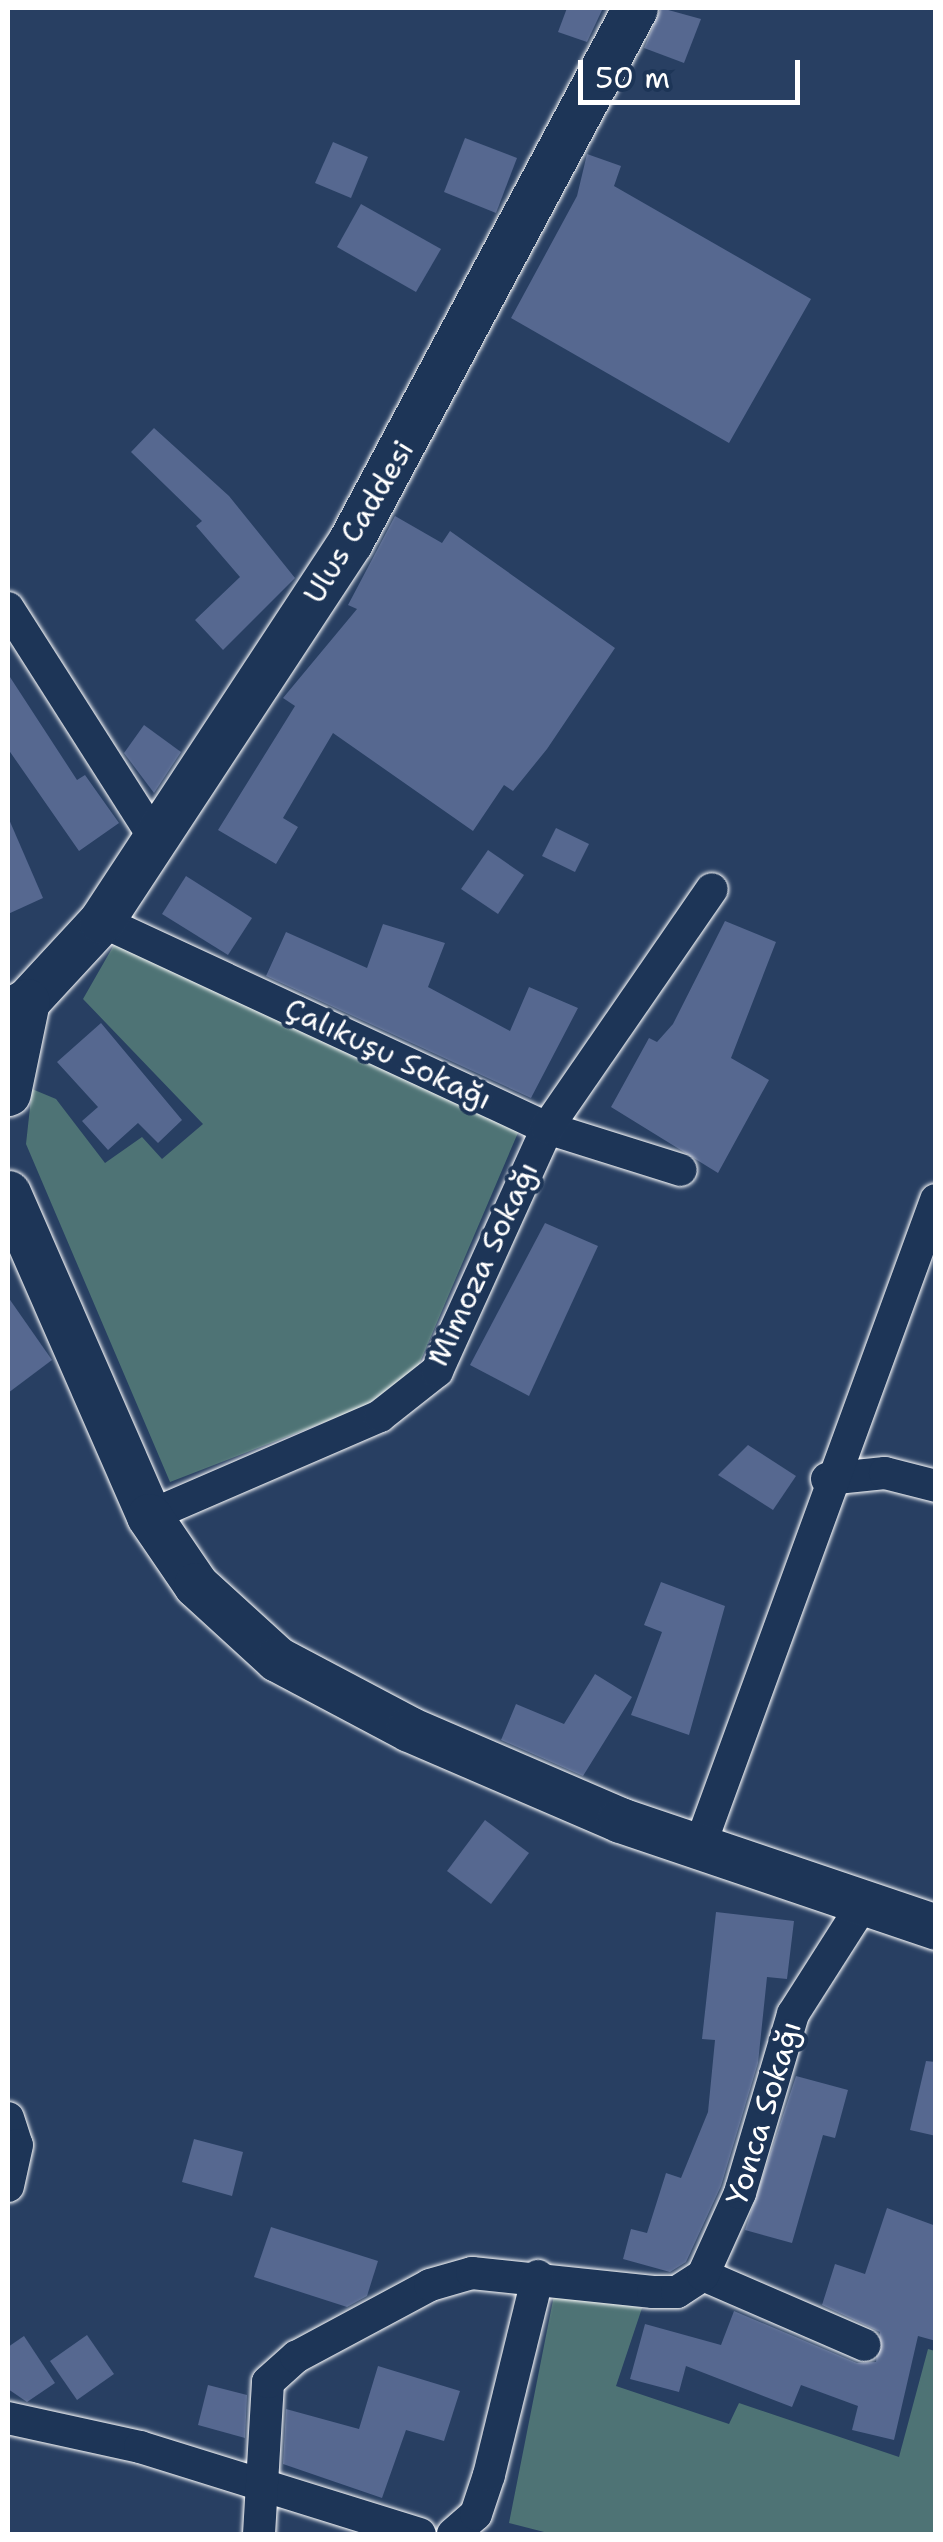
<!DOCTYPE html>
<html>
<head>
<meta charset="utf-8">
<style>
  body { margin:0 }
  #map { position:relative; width:943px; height:2542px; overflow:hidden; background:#283f62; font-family:"Shantell Sans",sans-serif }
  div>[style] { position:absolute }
  .green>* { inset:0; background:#4e7375 }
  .building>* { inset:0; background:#566890 }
  .roads { filter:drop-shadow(0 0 2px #fff) drop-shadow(0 0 2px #fff) }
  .street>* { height:32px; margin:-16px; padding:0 16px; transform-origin:16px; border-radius:16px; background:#1d3557 }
  .secondary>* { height:45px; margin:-22.5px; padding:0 22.5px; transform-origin:22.5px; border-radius:22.5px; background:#1d3557 }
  span { translate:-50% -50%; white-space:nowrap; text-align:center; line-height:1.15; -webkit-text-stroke:8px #1d3557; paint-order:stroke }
  .street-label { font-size:30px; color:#fff }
  .frame { position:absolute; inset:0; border:10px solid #fff; pointer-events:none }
  .scale { position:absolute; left:578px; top:60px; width:222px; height:45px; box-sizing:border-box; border:5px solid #fff; border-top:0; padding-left:12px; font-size:30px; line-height:35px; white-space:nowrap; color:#fff; -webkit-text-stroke:8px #1d3557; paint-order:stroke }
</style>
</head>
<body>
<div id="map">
  <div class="green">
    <div style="clip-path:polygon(115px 943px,520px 1128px,415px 1374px,361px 1408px,170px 1482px,26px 1144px,32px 1089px,56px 1099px,105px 1163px,142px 1137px,162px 1159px,203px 1124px,83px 999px)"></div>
    <div style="clip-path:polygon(555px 2290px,642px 2308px,616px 2386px,729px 2424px,739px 2403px,899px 2457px,928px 2349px,935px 2351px,935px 2534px,552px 2534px,509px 2523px)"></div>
  </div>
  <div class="building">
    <div style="clip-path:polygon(567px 8px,603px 8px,587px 42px,558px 32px)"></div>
    <div style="clip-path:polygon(661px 8px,701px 19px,684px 63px,644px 48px)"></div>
    <div style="clip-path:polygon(465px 138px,517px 158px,496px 213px,444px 192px)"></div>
    <div style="clip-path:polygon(333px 142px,368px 157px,351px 198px,315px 183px)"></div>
    <div style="clip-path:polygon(587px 154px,621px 166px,614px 186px,811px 299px,729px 443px,511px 318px,577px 196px)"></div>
    <div style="clip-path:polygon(361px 204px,441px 249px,416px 292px,337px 247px)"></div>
    <div style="clip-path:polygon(154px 428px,229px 496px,295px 578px,223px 650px,195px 620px,240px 577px,196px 526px,202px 521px,131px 452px)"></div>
    <div style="clip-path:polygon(395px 516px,442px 543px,450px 531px,615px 648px,547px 749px,513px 791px,504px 785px,473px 831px,333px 733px,283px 818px,298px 827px,276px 864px,218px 830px,295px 706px,283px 698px,357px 609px,348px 605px)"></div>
    <div style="clip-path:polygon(8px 674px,77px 780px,85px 775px,119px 823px,79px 851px,8px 749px)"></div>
    <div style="clip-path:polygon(144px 725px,181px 752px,154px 793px,124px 753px)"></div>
    <div style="clip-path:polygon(8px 817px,43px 898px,8px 914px)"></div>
    <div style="clip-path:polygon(556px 828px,589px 844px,575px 872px,542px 856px)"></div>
    <div style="clip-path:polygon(488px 850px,524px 875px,498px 914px,461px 889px)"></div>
    <div style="clip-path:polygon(186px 876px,252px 918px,228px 955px,162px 914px)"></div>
    <div style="clip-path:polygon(725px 921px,776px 942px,731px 1058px,769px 1080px,718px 1173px,611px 1107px,649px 1038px,657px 1042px,673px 1024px)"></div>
    <div style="clip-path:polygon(383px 924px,445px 943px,428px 987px,510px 1031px,529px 987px,578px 1008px,531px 1098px,266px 976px,286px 932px,367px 968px)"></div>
    <div style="clip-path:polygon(101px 1023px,182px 1120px,158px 1143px,138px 1123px,108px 1150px,82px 1121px,98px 1107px,57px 1062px)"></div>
    <div style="clip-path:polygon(545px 1223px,598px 1246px,529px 1396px,470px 1365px)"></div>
    <div style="clip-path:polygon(8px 1297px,52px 1360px,8px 1393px)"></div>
    <div style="clip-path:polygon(748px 1445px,796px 1476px,773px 1510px,718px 1475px)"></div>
    <div style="clip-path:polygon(661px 1582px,725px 1606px,689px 1735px,631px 1715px,662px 1632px,644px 1625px)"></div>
    <div style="clip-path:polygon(595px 1674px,632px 1697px,583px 1776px,501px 1740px,516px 1704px,564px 1724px)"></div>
    <div style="clip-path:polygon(485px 1820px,529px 1853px,491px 1904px,447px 1871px)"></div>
    <div style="clip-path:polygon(716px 1912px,794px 1921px,787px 1979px,767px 1977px,758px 2063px,721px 2186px,686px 2262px,670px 2272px,623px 2259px,631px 2229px,647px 2233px,666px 2173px,681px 2178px,708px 2112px,715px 2040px,702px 2039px)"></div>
    <div style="clip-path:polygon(926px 2061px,936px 2062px,936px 2136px,910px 2130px)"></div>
    <div style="clip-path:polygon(796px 2076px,848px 2090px,835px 2138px,823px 2135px,792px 2243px,745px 2230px)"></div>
    <div style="clip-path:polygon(194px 2139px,243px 2152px,232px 2196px,182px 2182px)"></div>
    <div style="clip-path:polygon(887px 2208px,936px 2226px,936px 2341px,918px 2336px,894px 2440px,852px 2430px,858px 2406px,801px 2385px,792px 2407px,686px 2366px,679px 2392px,630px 2379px,645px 2324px,721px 2345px,734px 2311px,857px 2363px,876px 2362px,880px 2332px,822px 2305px,835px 2264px,865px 2274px)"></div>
    <div style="clip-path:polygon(271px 2227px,378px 2261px,367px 2296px,347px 2307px,254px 2277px)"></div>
    <div style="clip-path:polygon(87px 2335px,114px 2374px,77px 2400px,50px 2361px)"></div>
    <div style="clip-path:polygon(24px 2336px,55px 2383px,27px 2402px,8px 2389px,8px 2347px)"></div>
    <div style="clip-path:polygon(378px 2366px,460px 2391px,444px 2441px,406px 2430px,382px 2498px,283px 2464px,286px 2409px,359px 2429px)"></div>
    <div style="clip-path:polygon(208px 2385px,247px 2395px,245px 2438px,198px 2425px)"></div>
  </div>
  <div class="roads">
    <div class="street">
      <div style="left:8px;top:608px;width:274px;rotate:57.5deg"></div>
      <div style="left:101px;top:921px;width:492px;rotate:24.9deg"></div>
      <div style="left:547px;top:1128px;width:140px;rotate:17.4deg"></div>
      <div style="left:827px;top:1479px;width:58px;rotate:-5.9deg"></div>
      <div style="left:885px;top:1473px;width:53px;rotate:14.3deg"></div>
      <div style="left:149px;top:1516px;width:252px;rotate:-23.4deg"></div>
      <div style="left:380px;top:1416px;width:73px;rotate:-38.3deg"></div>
      <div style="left:437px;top:1371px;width:267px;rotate:-65.6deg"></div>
      <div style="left:547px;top:1128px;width:290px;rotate:-55.4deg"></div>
      <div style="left:698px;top:1851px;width:693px;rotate:-69.92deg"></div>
      <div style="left:8px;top:2118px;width:28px;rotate:72deg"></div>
      <div style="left:17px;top:2145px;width:42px;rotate:102.4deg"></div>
      <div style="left:703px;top:2275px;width:176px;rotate:23.4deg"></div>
      <div style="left:8px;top:2418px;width:135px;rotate:12.4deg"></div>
      <div style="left:140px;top:2447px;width:293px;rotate:17.3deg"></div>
      <div style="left:259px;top:2534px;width:152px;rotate:-86.6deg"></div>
      <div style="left:268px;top:2382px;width:38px;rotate:-42deg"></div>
      <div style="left:296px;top:2357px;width:152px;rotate:-28.2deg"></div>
      <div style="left:430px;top:2285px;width:44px;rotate:-15.9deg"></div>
      <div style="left:472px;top:2273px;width:182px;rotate:6deg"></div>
      <div style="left:653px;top:2292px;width:24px"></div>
      <div style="left:677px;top:2292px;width:31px;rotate:-33deg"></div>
      <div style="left:703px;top:2275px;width:90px;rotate:-65.7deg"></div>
      <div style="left:740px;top:2193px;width:187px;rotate:-73.5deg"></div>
      <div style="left:793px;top:2014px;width:130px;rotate:-57.5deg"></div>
      <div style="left:453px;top:2534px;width:30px;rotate:-41deg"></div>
      <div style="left:476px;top:2514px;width:41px;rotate:-71.6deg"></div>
      <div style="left:489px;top:2475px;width:205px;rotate:-76.2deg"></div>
    </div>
    <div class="secondary">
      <div style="left:27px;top:1001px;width:109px;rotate:-47.2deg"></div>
      <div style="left:101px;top:921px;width:453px;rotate:-56.7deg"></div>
      <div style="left:350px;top:542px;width:605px;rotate:-61.91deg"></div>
      <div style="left:8px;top:1011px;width:21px;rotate:-28deg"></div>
      <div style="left:27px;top:1001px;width:94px;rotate:101.7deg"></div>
      <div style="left:8px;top:1193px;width:352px;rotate:66.4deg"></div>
      <div style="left:149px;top:1516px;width:83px;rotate:55.7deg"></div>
      <div style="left:196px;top:1585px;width:110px;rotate:42.4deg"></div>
      <div style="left:277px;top:1659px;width:149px;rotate:27.9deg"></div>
      <div style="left:409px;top:1729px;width:230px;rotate:23.3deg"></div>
      <div style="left:620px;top:1820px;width:334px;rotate:18.7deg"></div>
    </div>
  </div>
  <div class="street-label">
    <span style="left:359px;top:522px;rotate:-59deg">Ulus Caddesi</span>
    <span style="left:388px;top:1054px;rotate:25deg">Çalıkuşu Sokağı</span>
    <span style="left:483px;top:1264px;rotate:-65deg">Mimoza Sokağı</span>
    <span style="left:764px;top:2113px;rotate:-73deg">Yonca Sokağı</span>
  </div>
  <div class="frame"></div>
  <div class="scale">50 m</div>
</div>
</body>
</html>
